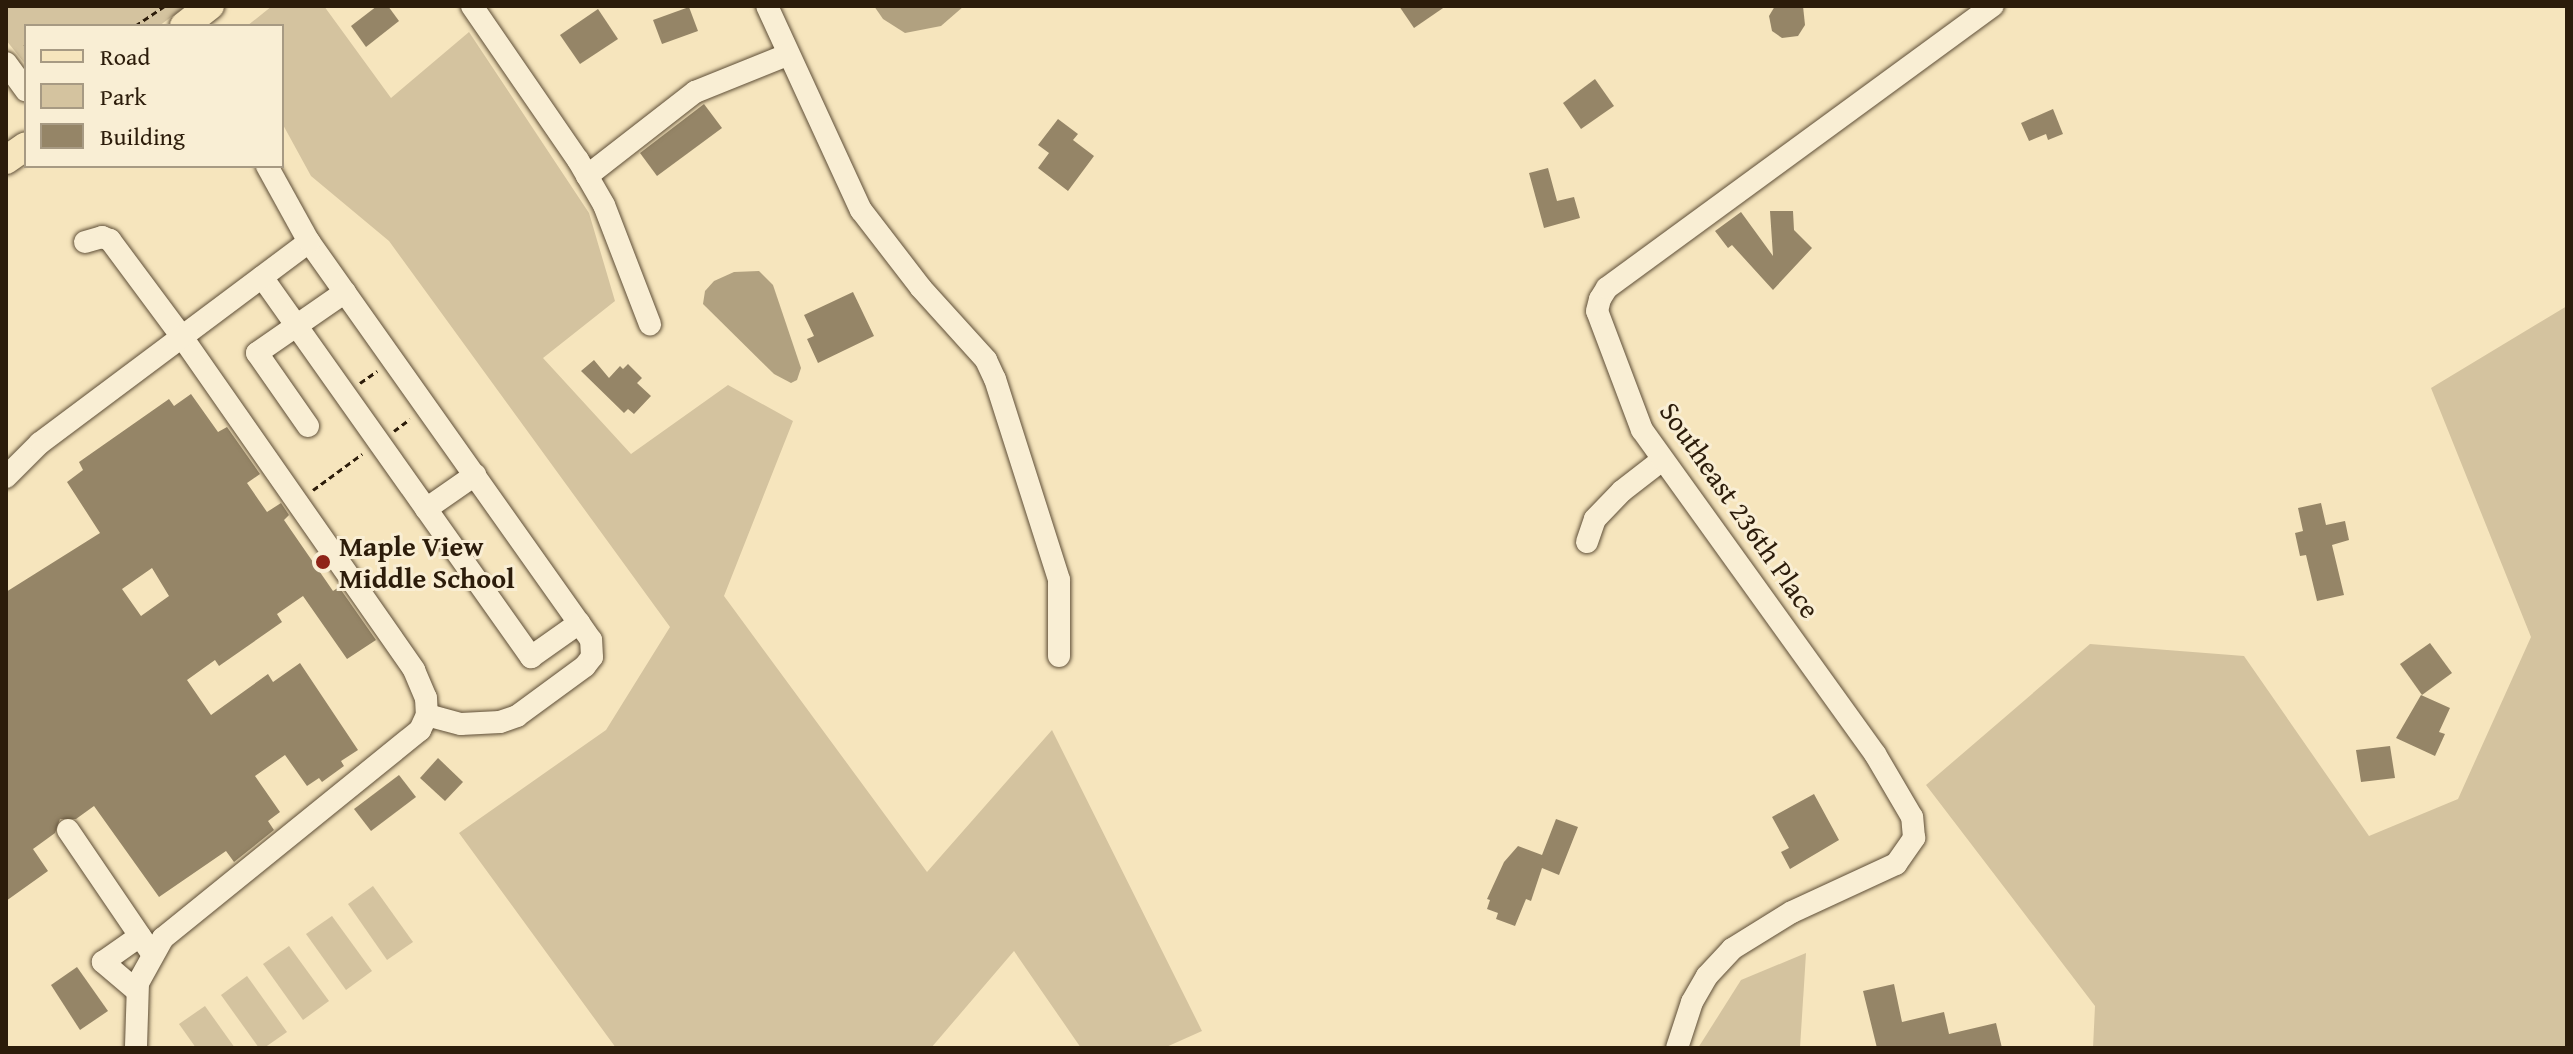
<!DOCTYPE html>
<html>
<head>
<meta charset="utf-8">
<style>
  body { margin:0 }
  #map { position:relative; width:2573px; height:1054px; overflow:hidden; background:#f6e5bd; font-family:"Gentium Book Plus",serif }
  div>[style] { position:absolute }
  .green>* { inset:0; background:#d4c39f }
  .water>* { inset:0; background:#b1a180 }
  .building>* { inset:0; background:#958567 }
  .path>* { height:3px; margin-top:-1.5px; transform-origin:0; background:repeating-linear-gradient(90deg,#2c1c0a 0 6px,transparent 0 10px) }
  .roads { filter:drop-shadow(0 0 2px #5e4e37) drop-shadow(0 0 2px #5e4e37) }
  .minor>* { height:22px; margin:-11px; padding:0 11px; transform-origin:11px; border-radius:11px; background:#f9eed4 }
  .major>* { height:28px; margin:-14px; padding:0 14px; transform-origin:14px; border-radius:14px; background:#f6e5bd }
  .dots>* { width:22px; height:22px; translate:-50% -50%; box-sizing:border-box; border:4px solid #f9eed4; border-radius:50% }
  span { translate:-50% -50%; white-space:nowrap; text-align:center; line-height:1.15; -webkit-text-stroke:6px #f9eed4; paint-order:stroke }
  .street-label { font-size:28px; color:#2c1c0a }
  .poi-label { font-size:28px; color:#2c1c0a; font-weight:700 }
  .left { translate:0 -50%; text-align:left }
  .frame { position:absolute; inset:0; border:8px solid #2c1c0a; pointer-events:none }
  .legend { position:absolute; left:24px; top:24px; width:260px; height:144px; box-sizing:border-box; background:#f9eed4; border:2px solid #a79a83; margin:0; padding:10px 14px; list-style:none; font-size:24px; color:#2c1c0a }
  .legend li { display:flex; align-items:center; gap:16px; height:40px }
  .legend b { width:40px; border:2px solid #a79a83 }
</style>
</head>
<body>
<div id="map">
  <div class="green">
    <div style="clip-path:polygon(6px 6px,186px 6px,159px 26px,26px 26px,26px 65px,6px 40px)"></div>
    <div style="clip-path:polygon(272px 6px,324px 6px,391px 98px,469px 32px,589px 213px,615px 301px,543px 358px,631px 454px,728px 385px,793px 421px,724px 596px,927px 872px,1052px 730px,1202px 1031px,1164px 1048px,1081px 1048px,1014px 951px,931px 1048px,616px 1048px,459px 833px,606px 730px,670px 627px,389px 241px,311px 176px,282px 123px,282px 26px,247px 26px)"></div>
    <div style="clip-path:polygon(2567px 306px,2567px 1048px,2093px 1048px,2095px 1006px,1926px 785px,2090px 644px,2244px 656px,2369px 836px,2458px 799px,2531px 637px,2431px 388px)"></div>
    <div style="clip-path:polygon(373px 886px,413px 942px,387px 960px,348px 904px)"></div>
    <div style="clip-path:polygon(332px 916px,372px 971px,346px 990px,306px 934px)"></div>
    <div style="clip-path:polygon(289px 946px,329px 1001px,303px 1020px,263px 964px)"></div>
    <div style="clip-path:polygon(1806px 953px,1800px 1048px,1698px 1048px,1741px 980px)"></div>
    <div style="clip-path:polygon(247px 976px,287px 1032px,264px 1048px,259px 1048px,221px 995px)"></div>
    <div style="clip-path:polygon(205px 1006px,235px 1048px,196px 1048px,179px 1024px)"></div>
  </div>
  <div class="water">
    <div style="clip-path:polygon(874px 6px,964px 6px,941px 26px,905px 33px,883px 19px)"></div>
    <div style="clip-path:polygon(759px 271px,773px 285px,801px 368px,797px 380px,791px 383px,774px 374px,703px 304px,705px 291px,714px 281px,734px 272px)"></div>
  </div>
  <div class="building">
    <div style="clip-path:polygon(377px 6px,388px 6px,399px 21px,366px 47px,351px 26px)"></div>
    <div style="clip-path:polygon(1399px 6px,1446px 6px,1414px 28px)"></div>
    <div style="clip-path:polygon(1775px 6px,1803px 6px,1805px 25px,1798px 36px,1782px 38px,1772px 31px,1769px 16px)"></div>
    <div style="clip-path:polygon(689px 7px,698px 31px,662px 44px,653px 20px)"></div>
    <div style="clip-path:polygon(598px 9px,618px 39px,580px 64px,560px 35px)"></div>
    <div style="clip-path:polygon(1595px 79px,1614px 106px,1581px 129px,1563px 103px)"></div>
    <div style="clip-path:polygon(704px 104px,722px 128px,657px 176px,640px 153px)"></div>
    <div style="clip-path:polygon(2053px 109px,2063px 134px,2048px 140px,2046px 134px,2029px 141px,2021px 123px)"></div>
    <div style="clip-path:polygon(1058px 119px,1078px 134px,1073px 140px,1094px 156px,1068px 191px,1038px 168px,1049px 153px,1038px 145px)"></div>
    <div style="clip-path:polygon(1548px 168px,1557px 201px,1574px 197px,1580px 218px,1544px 228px,1529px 173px)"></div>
    <div style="clip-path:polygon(1770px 211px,1793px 211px,1794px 230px,1812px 248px,1773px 290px,1732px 245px,1728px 248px,1715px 231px,1741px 212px,1773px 256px)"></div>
    <div style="clip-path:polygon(853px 292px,874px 336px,818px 363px,807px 339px,814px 336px,804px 315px)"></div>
    <div style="clip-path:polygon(594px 360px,609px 378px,620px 366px,623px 369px,628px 364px,642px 378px,637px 383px,651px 396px,634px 414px,628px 409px,624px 413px,581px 371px)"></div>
    <div style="clip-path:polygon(evenodd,191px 394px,218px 432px,227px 427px,260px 474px,247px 483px,267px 512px,281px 503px,289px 515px,284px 520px,333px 591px,339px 587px,376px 640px,347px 659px,303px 596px,277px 614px,282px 622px,219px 666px,215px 660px,187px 680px,211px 715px,268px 674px,273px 682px,300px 663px,358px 750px,341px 761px,344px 766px,322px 782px,319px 778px,307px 786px,285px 755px,255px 776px,280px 812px,268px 821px,274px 830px,234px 862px,226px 851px,159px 897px,94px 806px,76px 819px,60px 819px,55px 833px,33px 849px,48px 871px,6px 901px,6px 592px,100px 533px,67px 482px,83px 470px,79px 462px,169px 399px,174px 406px,191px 394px,152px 568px,169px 596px,141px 616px,122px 589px,152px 568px)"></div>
    <div style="clip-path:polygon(2321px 503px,2326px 525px,2345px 521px,2349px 540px,2332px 545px,2344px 595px,2317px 601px,2306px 555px,2300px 556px,2295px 533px,2303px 531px,2298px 508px)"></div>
    <div style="clip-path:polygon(2430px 643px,2452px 673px,2422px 695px,2400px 664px)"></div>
    <div style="clip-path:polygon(2421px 695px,2450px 708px,2439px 732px,2445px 734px,2435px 756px,2396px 738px)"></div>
    <div style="clip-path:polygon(2390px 746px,2395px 778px,2361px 782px,2356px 750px)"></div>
    <div style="clip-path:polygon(438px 758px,463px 782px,445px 801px,420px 778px)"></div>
    <div style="clip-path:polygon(399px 775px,416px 797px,371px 831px,354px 809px)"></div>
    <div style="clip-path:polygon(1814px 794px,1839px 840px,1790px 869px,1781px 852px,1789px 848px,1772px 817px)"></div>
    <div style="clip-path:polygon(1556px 819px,1578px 827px,1559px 875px,1542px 868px,1531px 901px,1526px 899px,1515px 926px,1496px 919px,1498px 913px,1487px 909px,1490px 900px,1487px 899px,1504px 862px,1518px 846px,1542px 855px)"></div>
    <div style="clip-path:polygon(77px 967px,108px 1011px,80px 1030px,51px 985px)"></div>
    <div style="clip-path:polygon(1894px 984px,1902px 1022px,1944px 1012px,1949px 1034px,1996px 1023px,2002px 1048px,1877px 1048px,1863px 991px)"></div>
  </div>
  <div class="path">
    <div style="left:135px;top:26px;width:36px;rotate:-34deg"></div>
    <div style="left:25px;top:44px;width:2px;rotate:63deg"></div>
    <div style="left:360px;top:383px;width:21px;rotate:-35deg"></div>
    <div style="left:394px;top:431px;width:20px;rotate:-37deg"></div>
    <div style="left:313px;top:490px;width:61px;rotate:-36.3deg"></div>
  </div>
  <div class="roads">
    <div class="minor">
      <div style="left:472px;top:6px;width:187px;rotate:55.5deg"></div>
      <div style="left:578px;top:160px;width:52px;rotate:60deg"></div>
      <div style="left:604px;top:205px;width:128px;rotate:68.9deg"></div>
      <div style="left:767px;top:6px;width:225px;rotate:65.3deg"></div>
      <div style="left:861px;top:210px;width:98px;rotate:52.4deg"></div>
      <div style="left:921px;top:288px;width:97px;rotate:47.9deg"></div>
      <div style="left:986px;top:360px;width:21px;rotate:65deg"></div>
      <div style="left:995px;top:379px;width:211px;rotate:72.3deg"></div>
      <div style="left:1059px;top:580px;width:76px;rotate:90deg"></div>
      <div style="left:6px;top:63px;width:34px;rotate:54deg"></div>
      <div style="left:587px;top:176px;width:137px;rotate:-37.9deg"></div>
      <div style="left:695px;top:92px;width:99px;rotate:-21.9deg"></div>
      <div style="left:85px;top:242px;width:18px;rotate:-16deg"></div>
      <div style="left:102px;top:237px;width:9px;rotate:21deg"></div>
      <div style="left:110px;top:240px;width:121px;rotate:53.4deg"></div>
      <div style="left:182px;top:337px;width:406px;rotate:55.1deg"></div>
      <div style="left:414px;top:670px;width:30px;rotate:67deg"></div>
      <div style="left:426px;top:698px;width:17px;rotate:87deg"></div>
      <div style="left:427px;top:715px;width:17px;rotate:115deg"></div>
      <div style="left:420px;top:730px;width:331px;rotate:141deg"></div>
      <div style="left:163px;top:938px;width:51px;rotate:119.1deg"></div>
      <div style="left:138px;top:983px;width:65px;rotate:91.8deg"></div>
      <div style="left:262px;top:277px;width:466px;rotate:54.7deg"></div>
      <div style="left:531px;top:657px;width:59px;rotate:-35.3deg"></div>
      <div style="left:579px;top:623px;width:467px;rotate:-125.3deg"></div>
      <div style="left:308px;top:426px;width:89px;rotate:-124.9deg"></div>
      <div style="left:257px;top:353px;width:107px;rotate:-34.7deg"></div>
      <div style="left:6px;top:477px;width:48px;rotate:-45deg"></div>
      <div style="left:40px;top:443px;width:336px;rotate:-36.8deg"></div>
      <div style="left:309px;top:242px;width:87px;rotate:-118.9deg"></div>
      <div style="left:426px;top:509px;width:60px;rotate:-34.8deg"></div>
      <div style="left:1587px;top:542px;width:24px;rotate:-71deg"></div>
      <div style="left:1595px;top:519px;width:39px;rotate:-46deg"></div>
      <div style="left:1622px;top:491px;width:51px;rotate:-37.8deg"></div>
      <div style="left:427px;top:715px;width:35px;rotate:15deg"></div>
      <div style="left:461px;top:724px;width:39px;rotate:-3deg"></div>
      <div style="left:500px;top:722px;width:18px;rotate:-19deg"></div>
      <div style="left:517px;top:716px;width:84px;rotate:-36.3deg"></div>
      <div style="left:585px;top:666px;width:11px;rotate:-52deg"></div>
      <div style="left:592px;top:657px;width:17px;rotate:-93deg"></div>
      <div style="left:591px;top:640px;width:21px;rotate:-125deg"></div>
      <div style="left:68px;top:830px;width:151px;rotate:55.8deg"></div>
      <div style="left:137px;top:991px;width:45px;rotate:-139.5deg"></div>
      <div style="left:103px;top:962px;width:45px;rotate:-35.1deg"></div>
      <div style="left:1677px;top:1048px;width:48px;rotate:-71.9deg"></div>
      <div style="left:1692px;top:1002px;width:30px;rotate:-60deg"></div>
      <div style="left:1707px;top:976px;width:37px;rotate:-47deg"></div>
      <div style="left:1732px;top:949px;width:70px;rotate:-31.7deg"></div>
      <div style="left:1792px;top:912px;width:115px;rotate:-24.8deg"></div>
      <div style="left:1896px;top:864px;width:32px;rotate:-55deg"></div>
      <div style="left:1914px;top:838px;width:21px;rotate:-95deg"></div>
      <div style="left:1912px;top:817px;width:73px;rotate:-120.4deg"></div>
      <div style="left:1875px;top:754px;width:399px;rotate:-125.7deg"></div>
      <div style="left:1642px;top:430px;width:127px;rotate:-110.7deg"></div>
      <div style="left:1597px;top:311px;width:12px;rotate:-76deg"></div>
      <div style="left:1600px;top:299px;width:13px;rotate:-58deg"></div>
      <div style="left:1607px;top:288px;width:478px;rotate:-36.2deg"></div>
    </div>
    <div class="major">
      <div style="left:184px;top:26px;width:33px;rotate:-38deg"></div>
      <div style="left:6px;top:160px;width:24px;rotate:-35deg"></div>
    </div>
  </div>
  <div class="dots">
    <div style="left:323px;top:562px;background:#8f2418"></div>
  </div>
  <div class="street-label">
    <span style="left:1740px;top:510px;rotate:55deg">Southeast 236th Place</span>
  </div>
  <div class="poi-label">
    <span class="left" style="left:339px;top:562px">Maple View<br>Middle School</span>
  </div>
  <div class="frame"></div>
  <ul class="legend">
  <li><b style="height:10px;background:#f6e5bd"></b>Road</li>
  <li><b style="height:22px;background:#d4c39f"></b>Park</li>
  <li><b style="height:22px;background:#958567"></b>Building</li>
  </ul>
</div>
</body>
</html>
